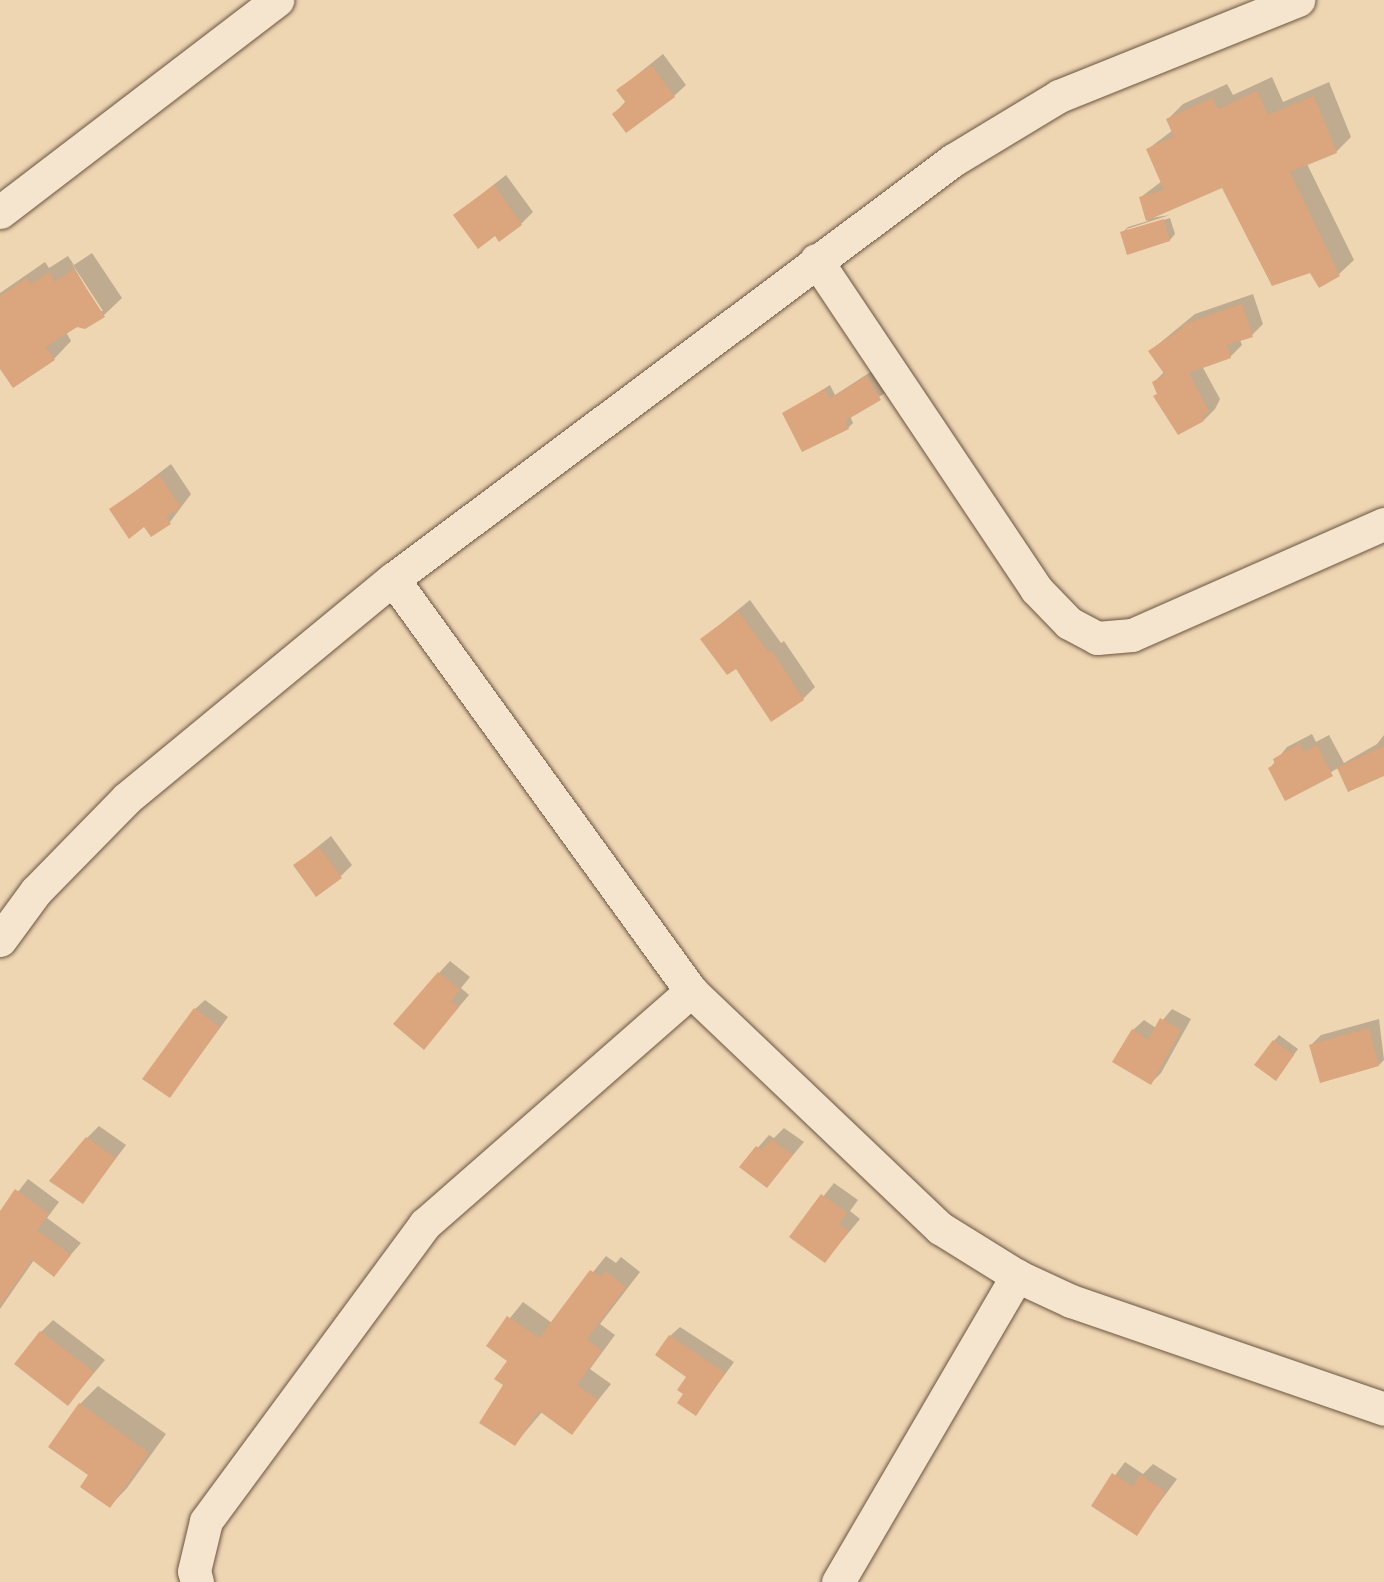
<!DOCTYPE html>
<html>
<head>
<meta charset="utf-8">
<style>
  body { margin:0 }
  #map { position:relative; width:1384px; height:1582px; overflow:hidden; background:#efd6b3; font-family:"Libre Caslon Text",serif }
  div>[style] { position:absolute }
  .shadow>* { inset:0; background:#0003 }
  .building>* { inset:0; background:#dba57d }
  .roads { filter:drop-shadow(0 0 2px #6a5641) drop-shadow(0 0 2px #6a5641) }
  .minor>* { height:33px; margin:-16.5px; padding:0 16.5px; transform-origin:16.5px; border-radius:16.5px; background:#f5e4ce }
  span { translate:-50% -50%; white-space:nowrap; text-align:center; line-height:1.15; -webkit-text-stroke:5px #f5e4ce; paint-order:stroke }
</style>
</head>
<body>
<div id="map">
  <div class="shadow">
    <div style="clip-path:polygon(663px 54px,686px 85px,674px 96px,614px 114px,626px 101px,618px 90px)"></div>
    <div style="clip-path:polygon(1272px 77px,1283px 102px,1329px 82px,1351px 137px,1336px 152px,1307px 164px,1354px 260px,1339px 274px,1311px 271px,1223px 186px,1151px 218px,1170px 215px,1127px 229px,1127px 232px,1170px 218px,1175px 234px,1170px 240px,1122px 233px,1128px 227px,1148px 221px,1141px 197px,1162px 181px,1148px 149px,1173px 130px,1168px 119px,1183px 104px,1227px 84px,1233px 95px)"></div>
    <div style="clip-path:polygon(506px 175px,533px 212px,521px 224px,495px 234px,455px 215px)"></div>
    <div style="clip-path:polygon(evenodd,92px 253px,122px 298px,104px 315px,66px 332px,71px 341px,54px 359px,0 366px,0 293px,45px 262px,49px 268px,68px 256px,74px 265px,92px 253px,71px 262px,103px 311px,99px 311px,71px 262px)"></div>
    <div style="clip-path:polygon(1253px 294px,1263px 324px,1252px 335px,1240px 340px,1242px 345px,1230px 357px,1202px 366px,1220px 399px,1215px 409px,1204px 420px,1159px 393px,1153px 383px,1164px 372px,1150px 351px,1195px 314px)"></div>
    <div style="clip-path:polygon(872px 371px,885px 393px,850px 416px,853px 423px,848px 428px,784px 414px,830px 385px,835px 395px)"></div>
    <div style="clip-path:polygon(171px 464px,191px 494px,170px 522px,151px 535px,145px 525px,111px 510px)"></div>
    <div style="clip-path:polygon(750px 600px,781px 643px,784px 641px,815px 687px,803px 699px,736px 667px,702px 639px)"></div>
    <div style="clip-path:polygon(1312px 734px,1316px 742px,1329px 735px,1344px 763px,1377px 744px,1384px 735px,1384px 774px,1338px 768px,1286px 799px,1270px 768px,1287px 747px)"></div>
    <div style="clip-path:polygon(331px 836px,352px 865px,341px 876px,295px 865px)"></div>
    <div style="clip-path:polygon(450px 961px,470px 977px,461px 988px,469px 995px,424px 1048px,439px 973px)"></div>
    <div style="clip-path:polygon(205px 1000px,228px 1017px,170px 1096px,195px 1009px)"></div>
    <div style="clip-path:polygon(1172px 1009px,1191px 1019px,1161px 1073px,1151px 1083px,1133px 1030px,1144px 1020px,1156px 1028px)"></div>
    <div style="clip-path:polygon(1379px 1019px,1384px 1060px,1379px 1065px,1311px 1045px,1321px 1035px)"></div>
    <div style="clip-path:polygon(1279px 1035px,1298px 1049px,1276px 1079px,1274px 1041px)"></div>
    <div style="clip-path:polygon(99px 1126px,126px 1145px,83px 1202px,87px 1138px)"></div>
    <div style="clip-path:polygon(784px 1128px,804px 1142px,767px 1186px,741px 1167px,769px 1135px,774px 1138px)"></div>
    <div style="clip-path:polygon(28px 1179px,59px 1202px,47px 1218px,81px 1243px,53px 1275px,34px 1260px,0 1309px,0 1215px)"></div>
    <div style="clip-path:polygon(834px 1183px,858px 1200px,850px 1211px,860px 1219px,825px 1261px,791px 1237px)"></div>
    <div style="clip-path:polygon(606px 1256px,616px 1263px,621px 1257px,640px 1272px,600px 1324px,615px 1335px,590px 1369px,611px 1384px,572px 1433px,542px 1412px,515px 1444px,505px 1385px,509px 1360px,488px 1345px,523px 1302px,552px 1323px)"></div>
    <div style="clip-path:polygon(53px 1320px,105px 1360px,68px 1404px,41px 1332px)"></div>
    <div style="clip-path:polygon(680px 1327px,734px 1362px,696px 1414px,685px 1394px,688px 1377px,670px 1336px)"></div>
    <div style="clip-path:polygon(98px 1386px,166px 1434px,127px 1488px,110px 1506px,91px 1475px,80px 1404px)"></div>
    <div style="clip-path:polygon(1125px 1462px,1143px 1474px,1153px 1464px,1177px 1479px,1136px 1534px,1093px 1505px)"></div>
  </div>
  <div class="building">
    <div style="clip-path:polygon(651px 65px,675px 97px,626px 133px,612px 114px,626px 103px,616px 90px)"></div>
    <div style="clip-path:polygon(1257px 91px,1268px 115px,1314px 96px,1337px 153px,1290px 172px,1340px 276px,1319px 288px,1310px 273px,1272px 286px,1222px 188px,1146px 221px,1139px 197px,1164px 190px,1146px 149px,1174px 137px,1166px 119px,1212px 98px,1218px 109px)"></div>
    <div style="clip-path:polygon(494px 185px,522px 225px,499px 242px,495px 236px,478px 249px,453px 215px)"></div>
    <div style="clip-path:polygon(1164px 219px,1170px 241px,1127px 255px,1120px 232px)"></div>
    <div style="clip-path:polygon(74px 269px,105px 317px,85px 329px,77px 327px,46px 347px,55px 360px,13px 388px,0 369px,0 296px,27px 278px,31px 285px,49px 272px,55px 282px)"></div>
    <div style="clip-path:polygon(1242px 304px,1253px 337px,1227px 345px,1231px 358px,1189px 373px,1209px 412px,1202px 416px,1204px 421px,1178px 435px,1153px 396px,1157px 394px,1152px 382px,1165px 375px,1148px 351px,1183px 328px,1182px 325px)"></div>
    <div style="clip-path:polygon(867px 376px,881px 400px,845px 421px,849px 429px,802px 452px,782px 413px,824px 389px,830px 399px)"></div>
    <div style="clip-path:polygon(159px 475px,181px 507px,166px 517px,171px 524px,151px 537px,144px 527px,129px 539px,109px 509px)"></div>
    <div style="clip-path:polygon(738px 611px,769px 653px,772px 651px,804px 700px,771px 722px,736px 669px,727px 675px,700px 639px)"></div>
    <div style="clip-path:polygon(1299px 744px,1304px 752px,1317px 745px,1333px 776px,1285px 801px,1268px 768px,1275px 764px,1273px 759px)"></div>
    <div style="clip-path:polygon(1384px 746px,1384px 776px,1348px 792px,1337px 768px)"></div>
    <div style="clip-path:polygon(319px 847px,342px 878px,316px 897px,293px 865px)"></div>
    <div style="clip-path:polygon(438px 972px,460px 990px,451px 1001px,459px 1007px,424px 1050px,393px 1024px)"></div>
    <div style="clip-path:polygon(194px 1008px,220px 1027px,170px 1098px,142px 1079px)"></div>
    <div style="clip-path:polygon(1160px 1018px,1181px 1030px,1151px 1085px,1112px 1062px,1132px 1029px,1148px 1040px)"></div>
    <div style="clip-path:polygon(1369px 1028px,1379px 1066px,1320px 1083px,1309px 1045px)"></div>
    <div style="clip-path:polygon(1273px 1040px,1294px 1055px,1276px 1081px,1254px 1065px)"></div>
    <div style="clip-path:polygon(86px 1137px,116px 1158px,83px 1204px,49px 1181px)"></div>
    <div style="clip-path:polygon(771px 1139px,793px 1155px,767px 1188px,739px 1167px,756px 1146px,762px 1150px)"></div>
    <div style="clip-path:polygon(15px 1189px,49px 1214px,37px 1230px,71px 1255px,54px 1277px,32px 1260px,0 1306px,0 1211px)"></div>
    <div style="clip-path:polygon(821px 1194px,847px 1213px,839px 1224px,849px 1231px,825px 1263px,789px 1237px)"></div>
    <div style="clip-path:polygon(590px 1270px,601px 1277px,605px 1271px,626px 1287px,587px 1339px,602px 1351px,577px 1385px,598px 1400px,572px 1435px,539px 1411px,515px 1446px,479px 1423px,503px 1385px,494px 1379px,507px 1361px,486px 1346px,507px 1316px,539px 1338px)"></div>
    <div style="clip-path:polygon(40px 1331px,94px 1372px,68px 1406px,14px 1364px)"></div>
    <div style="clip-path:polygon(669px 1335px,725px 1373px,696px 1416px,677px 1403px,683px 1394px,677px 1390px,686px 1377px,655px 1355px)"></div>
    <div style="clip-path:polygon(79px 1403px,149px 1453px,110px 1508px,80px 1487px,88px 1475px,48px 1447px)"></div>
    <div style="clip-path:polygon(1112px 1473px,1133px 1487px,1140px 1475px,1166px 1492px,1137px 1536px,1091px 1506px)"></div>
  </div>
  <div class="roads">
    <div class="minor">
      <div style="left:0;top:212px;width:349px;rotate:-37.4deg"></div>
      <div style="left:816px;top:260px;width:396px;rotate:56.2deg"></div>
      <div style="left:1036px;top:589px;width:47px;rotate:45.9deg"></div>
      <div style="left:1069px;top:623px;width:32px;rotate:28deg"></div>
      <div style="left:1097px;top:638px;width:35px;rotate:-5deg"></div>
      <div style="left:1132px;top:635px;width:275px;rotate:-23.8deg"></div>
      <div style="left:393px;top:579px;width:508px;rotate:54.12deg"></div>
      <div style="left:691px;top:991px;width:344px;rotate:43.6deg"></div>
      <div style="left:940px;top:1228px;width:91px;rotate:31.9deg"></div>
      <div style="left:1017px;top:1276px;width:60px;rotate:24.8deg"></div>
      <div style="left:1071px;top:1301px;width:331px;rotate:19deg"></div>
      <div style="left:0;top:940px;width:61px;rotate:-53.7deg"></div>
      <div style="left:36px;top:891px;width:130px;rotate:-45.6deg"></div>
      <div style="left:127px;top:798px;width:345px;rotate:-39.5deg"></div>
      <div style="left:393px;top:579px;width:699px;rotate:-36.8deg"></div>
      <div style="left:953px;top:160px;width:124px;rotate:-31.1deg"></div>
      <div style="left:1059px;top:96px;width:258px;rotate:-21.9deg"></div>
      <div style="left:197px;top:1582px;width:11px;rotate:-105deg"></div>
      <div style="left:194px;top:1571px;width:51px;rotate:-76.5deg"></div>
      <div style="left:206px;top:1521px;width:369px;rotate:-53.6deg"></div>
      <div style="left:425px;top:1224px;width:354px;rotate:-41.2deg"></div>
      <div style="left:838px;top:1582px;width:355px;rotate:-59.7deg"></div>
    </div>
  </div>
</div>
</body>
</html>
